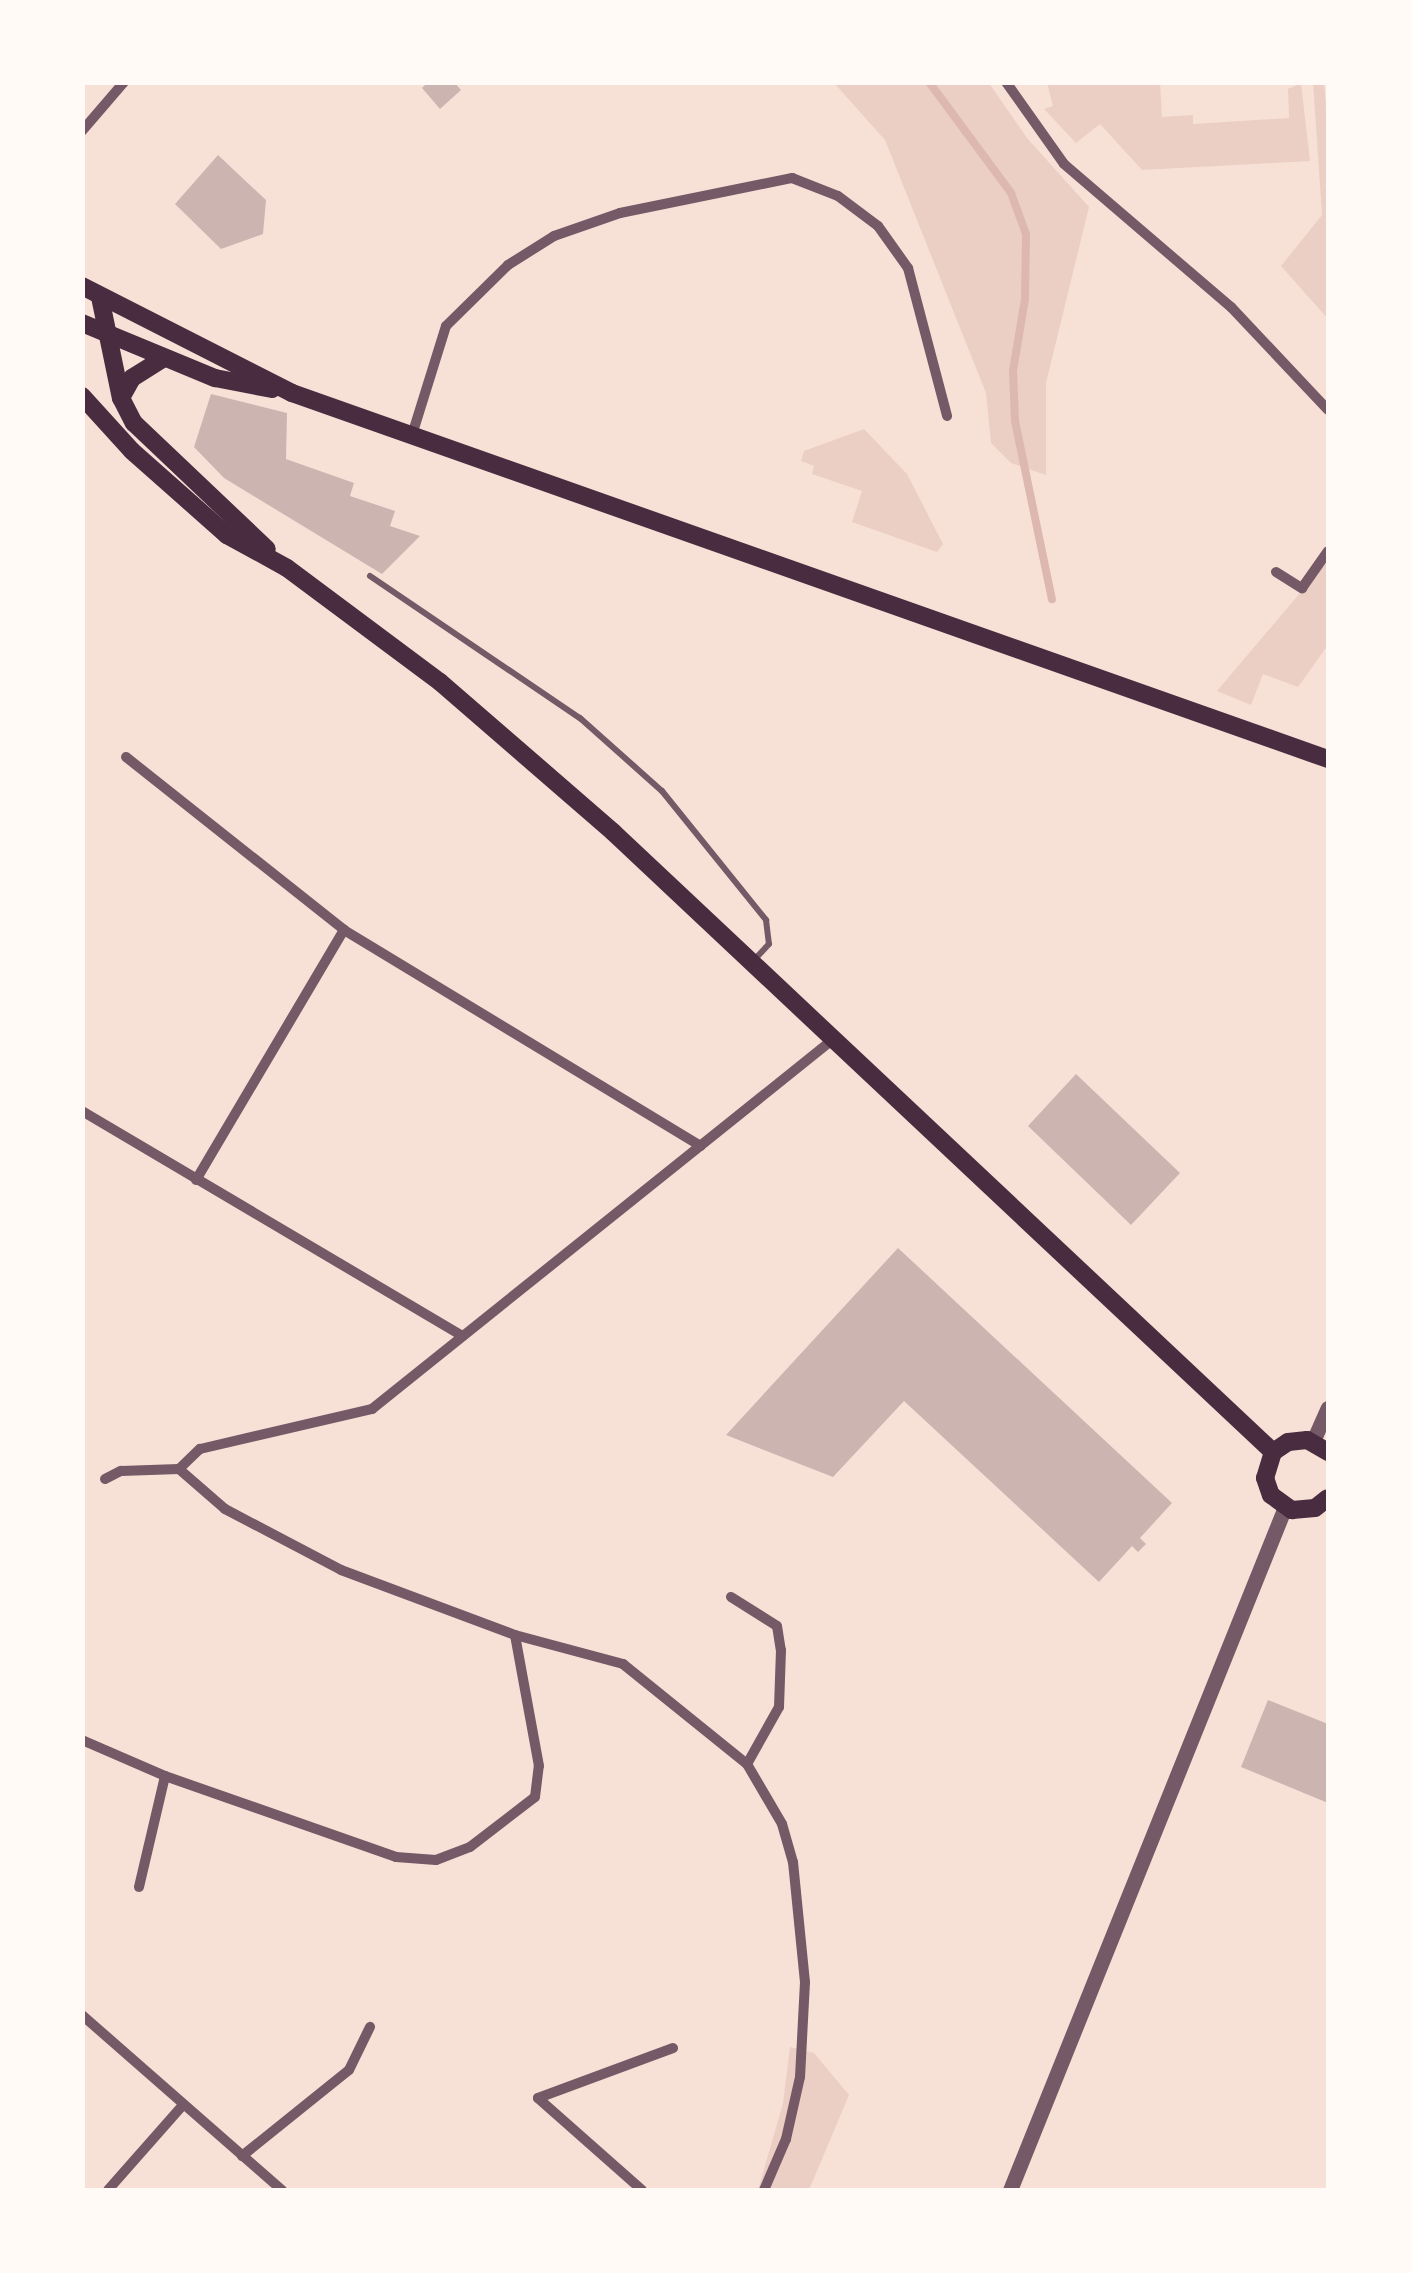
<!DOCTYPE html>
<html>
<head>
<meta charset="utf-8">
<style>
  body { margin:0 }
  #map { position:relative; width:1411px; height:2273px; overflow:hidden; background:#f7e1d7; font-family:"Fira Sans Condensed",sans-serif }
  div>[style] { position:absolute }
  .green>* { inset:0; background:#ebcfc5 }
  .stream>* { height:8px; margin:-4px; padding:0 4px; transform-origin:4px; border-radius:4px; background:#dcb8b0 }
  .building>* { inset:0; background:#ccb4b1 }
  .service>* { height:6px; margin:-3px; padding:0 3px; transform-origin:3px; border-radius:3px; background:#755966 }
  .minor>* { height:10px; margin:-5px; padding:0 5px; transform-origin:5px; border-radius:5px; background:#755966 }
  .tertiary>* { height:15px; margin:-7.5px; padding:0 7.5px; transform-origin:7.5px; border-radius:7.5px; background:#755966 }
  .secondary>* { height:18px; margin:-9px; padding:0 9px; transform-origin:9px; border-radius:9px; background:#4a2c40 }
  span { translate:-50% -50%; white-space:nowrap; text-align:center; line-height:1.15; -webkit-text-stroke:8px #fffaf5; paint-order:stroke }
  .frame { position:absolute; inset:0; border:85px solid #fffaf5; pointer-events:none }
</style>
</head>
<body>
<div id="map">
  <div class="green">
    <div style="clip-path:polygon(1160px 82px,1162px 117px,1193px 115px,1193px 124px,1289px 118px,1288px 89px,1301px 83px,1310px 161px,1142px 170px,1100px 124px,1076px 143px,1044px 109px,1053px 106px,1047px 83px)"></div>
    <div style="clip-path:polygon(834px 83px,989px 83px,1027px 138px,1089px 207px,1046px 383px,1046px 475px,1011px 463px,991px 443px,986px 393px,885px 140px)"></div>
    <div style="clip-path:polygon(1313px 83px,1324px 83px,1328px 128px,1328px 319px,1281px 266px,1322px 215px)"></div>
    <div style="clip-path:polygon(864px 429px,907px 474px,943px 544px,937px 552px,852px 522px,862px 491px,812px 474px,814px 466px,801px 461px,804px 451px)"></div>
    <div style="clip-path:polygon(1328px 560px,1328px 645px,1298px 687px,1263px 674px,1251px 705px,1217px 691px)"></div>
    <div style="clip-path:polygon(790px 2047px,814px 2053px,849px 2095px,809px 2190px,758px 2190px,783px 2103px)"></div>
  </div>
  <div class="stream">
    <div style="left:929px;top:82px;width:138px;rotate:53.5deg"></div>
    <div style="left:1011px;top:193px;width:44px;rotate:69.9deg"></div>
    <div style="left:1026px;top:234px;width:65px;rotate:90.9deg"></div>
    <div style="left:1025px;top:299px;width:73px;rotate:99.5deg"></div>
    <div style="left:1013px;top:371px;width:50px;rotate:87.7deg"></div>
    <div style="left:1015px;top:421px;width:182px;rotate:78.3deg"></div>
  </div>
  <div class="building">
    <div style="clip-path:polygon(428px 82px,454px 82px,461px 90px,440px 109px,422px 88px)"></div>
    <div style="clip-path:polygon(218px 155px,266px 200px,263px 234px,221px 249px,175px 204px)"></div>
    <div style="clip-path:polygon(211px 394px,287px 413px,286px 459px,354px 483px,350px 496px,395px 511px,390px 526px,420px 536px,382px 574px,224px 478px,194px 447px)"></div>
    <div style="clip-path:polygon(1076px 1074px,1180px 1173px,1131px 1225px,1028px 1126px)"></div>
    <div style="clip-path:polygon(898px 1248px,1172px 1503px,1140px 1538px,1146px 1544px,1138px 1552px,1132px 1546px,1099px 1582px,904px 1401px,833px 1477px,726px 1435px)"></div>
    <div style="clip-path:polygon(1268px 1700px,1328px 1724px,1328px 1803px,1241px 1767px)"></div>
  </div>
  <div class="service">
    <div style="left:370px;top:576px;width:254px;rotate:34.1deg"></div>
    <div style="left:580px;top:718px;width:110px;rotate:41.7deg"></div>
    <div style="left:662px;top:791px;width:166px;rotate:51.1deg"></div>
    <div style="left:766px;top:920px;width:24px;rotate:83deg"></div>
    <div style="left:769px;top:944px;width:21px;rotate:133deg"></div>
  </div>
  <div class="minor">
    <div style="left:1006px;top:82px;width:100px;rotate:54.7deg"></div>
    <div style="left:1064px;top:164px;width:220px;rotate:40.6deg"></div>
    <div style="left:1231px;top:307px;width:141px;rotate:46.7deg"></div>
    <div style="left:82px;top:131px;width:65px;rotate:-49.4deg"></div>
    <div style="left:412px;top:435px;width:114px;rotate:-72.7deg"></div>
    <div style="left:446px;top:326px;width:87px;rotate:-44.5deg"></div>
    <div style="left:508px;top:265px;width:54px;rotate:-32.2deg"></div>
    <div style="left:554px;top:236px;width:70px;rotate:-19.2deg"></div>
    <div style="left:620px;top:213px;width:176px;rotate:-11.5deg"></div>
    <div style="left:792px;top:178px;width:49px;rotate:21.4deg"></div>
    <div style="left:838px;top:196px;width:50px;rotate:36.9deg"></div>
    <div style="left:878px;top:226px;width:52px;rotate:54.5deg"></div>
    <div style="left:908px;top:268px;width:153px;rotate:75.2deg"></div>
    <div style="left:1276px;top:572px;width:31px;rotate:32deg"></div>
    <div style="left:1302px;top:588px;width:45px;rotate:-54.9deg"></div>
    <div style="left:126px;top:757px;width:278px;rotate:38.4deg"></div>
    <div style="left:344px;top:930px;width:417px;rotate:31.2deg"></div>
    <div style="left:82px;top:1111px;width:442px;rotate:30.6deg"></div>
    <div style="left:196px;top:1180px;width:291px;rotate:-59.4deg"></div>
    <div style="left:179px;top:1469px;width:61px;rotate:41deg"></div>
    <div style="left:225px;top:1509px;width:131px;rotate:27.7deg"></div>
    <div style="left:341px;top:1570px;width:186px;rotate:20.5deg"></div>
    <div style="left:515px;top:1635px;width:112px;rotate:15deg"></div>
    <div style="left:623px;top:1664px;width:159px;rotate:38.9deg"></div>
    <div style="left:747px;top:1764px;width:69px;rotate:59.7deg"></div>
    <div style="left:782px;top:1824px;width:40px;rotate:74deg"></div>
    <div style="left:793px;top:1862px;width:121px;rotate:84.3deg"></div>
    <div style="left:805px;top:1982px;width:95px;rotate:93deg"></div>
    <div style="left:800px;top:2077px;width:64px;rotate:102.7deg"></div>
    <div style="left:786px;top:2139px;width:56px;rotate:113.3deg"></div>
    <div style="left:179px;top:1469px;width:29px;rotate:-44deg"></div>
    <div style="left:200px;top:1449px;width:177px;rotate:-13.1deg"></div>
    <div style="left:372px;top:1409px;width:588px;rotate:-38.72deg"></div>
    <div style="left:105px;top:1479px;width:18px;rotate:-27deg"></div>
    <div style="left:121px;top:1471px;width:58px;rotate:-2deg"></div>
    <div style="left:731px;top:1597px;width:54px;rotate:32.2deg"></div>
    <div style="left:777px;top:1626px;width:24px;rotate:81deg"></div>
    <div style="left:781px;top:1650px;width:57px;rotate:92deg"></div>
    <div style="left:779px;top:1707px;width:65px;rotate:119.3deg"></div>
    <div style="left:82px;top:1740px;width:90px;rotate:23.4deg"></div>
    <div style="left:165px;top:1776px;width:245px;rotate:19.3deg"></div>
    <div style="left:396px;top:1857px;width:40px;rotate:4.3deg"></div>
    <div style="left:436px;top:1860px;width:36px;rotate:-21deg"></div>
    <div style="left:470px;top:1847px;width:82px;rotate:-37.6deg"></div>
    <div style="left:535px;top:1797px;width:31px;rotate:-83deg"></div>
    <div style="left:539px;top:1766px;width:133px;rotate:-100.4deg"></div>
    <div style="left:139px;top:1887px;width:114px;rotate:-76.8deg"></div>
    <div style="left:82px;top:2015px;width:266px;rotate:41.2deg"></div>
    <div style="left:242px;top:2156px;width:137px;rotate:-38.8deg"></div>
    <div style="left:349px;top:2070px;width:48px;rotate:-64deg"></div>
    <div style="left:108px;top:2190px;width:112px;rotate:-48.6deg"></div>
    <div style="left:642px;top:2190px;width:139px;rotate:-138.5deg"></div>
    <div style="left:538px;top:2098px;width:144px;rotate:-20.3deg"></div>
  </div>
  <div class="tertiary">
    <div style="left:1313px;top:1441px;width:36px;rotate:-66deg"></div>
    <div style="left:1010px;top:2190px;width:736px;rotate:-68.07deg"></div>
  </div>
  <div class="secondary">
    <div style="left:82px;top:286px;width:236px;rotate:27deg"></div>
    <div style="left:292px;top:393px;width:1099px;rotate:19.46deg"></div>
    <div style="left:100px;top:297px;width:103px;rotate:78.3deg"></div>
    <div style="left:121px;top:398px;width:28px;rotate:63deg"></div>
    <div style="left:134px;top:423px;width:183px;rotate:43.5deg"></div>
    <div style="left:82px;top:323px;width:144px;rotate:22.5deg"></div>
    <div style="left:215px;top:378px;width:58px;rotate:10.9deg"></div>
    <div style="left:82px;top:396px;width:74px;rotate:47.7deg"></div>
    <div style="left:132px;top:451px;width:127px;rotate:41.5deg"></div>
    <div style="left:227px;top:535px;width:68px;rotate:28.8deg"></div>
    <div style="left:287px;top:568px;width:191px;rotate:36.7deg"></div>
    <div style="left:440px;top:682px;width:229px;rotate:40.9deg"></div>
    <div style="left:613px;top:832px;width:906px;rotate:43.21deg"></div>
    <div style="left:121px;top:398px;width:23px;rotate:-61deg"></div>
    <div style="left:132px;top:378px;width:36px;rotate:-32deg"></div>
    <div style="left:1328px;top:1452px;width:24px;rotate:-150deg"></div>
    <div style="left:1307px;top:1440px;width:19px;rotate:174deg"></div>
    <div style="left:1288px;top:1442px;width:18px;rotate:146deg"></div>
    <div style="left:1273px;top:1452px;width:27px;rotate:107deg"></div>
    <div style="left:1265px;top:1478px;width:18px;rotate:71deg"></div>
    <div style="left:1271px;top:1495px;width:26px;rotate:36deg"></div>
    <div style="left:1292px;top:1510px;width:23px;rotate:-5deg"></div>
    <div style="left:1315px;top:1508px;width:16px;rotate:-38deg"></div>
  </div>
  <div class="frame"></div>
</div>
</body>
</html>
